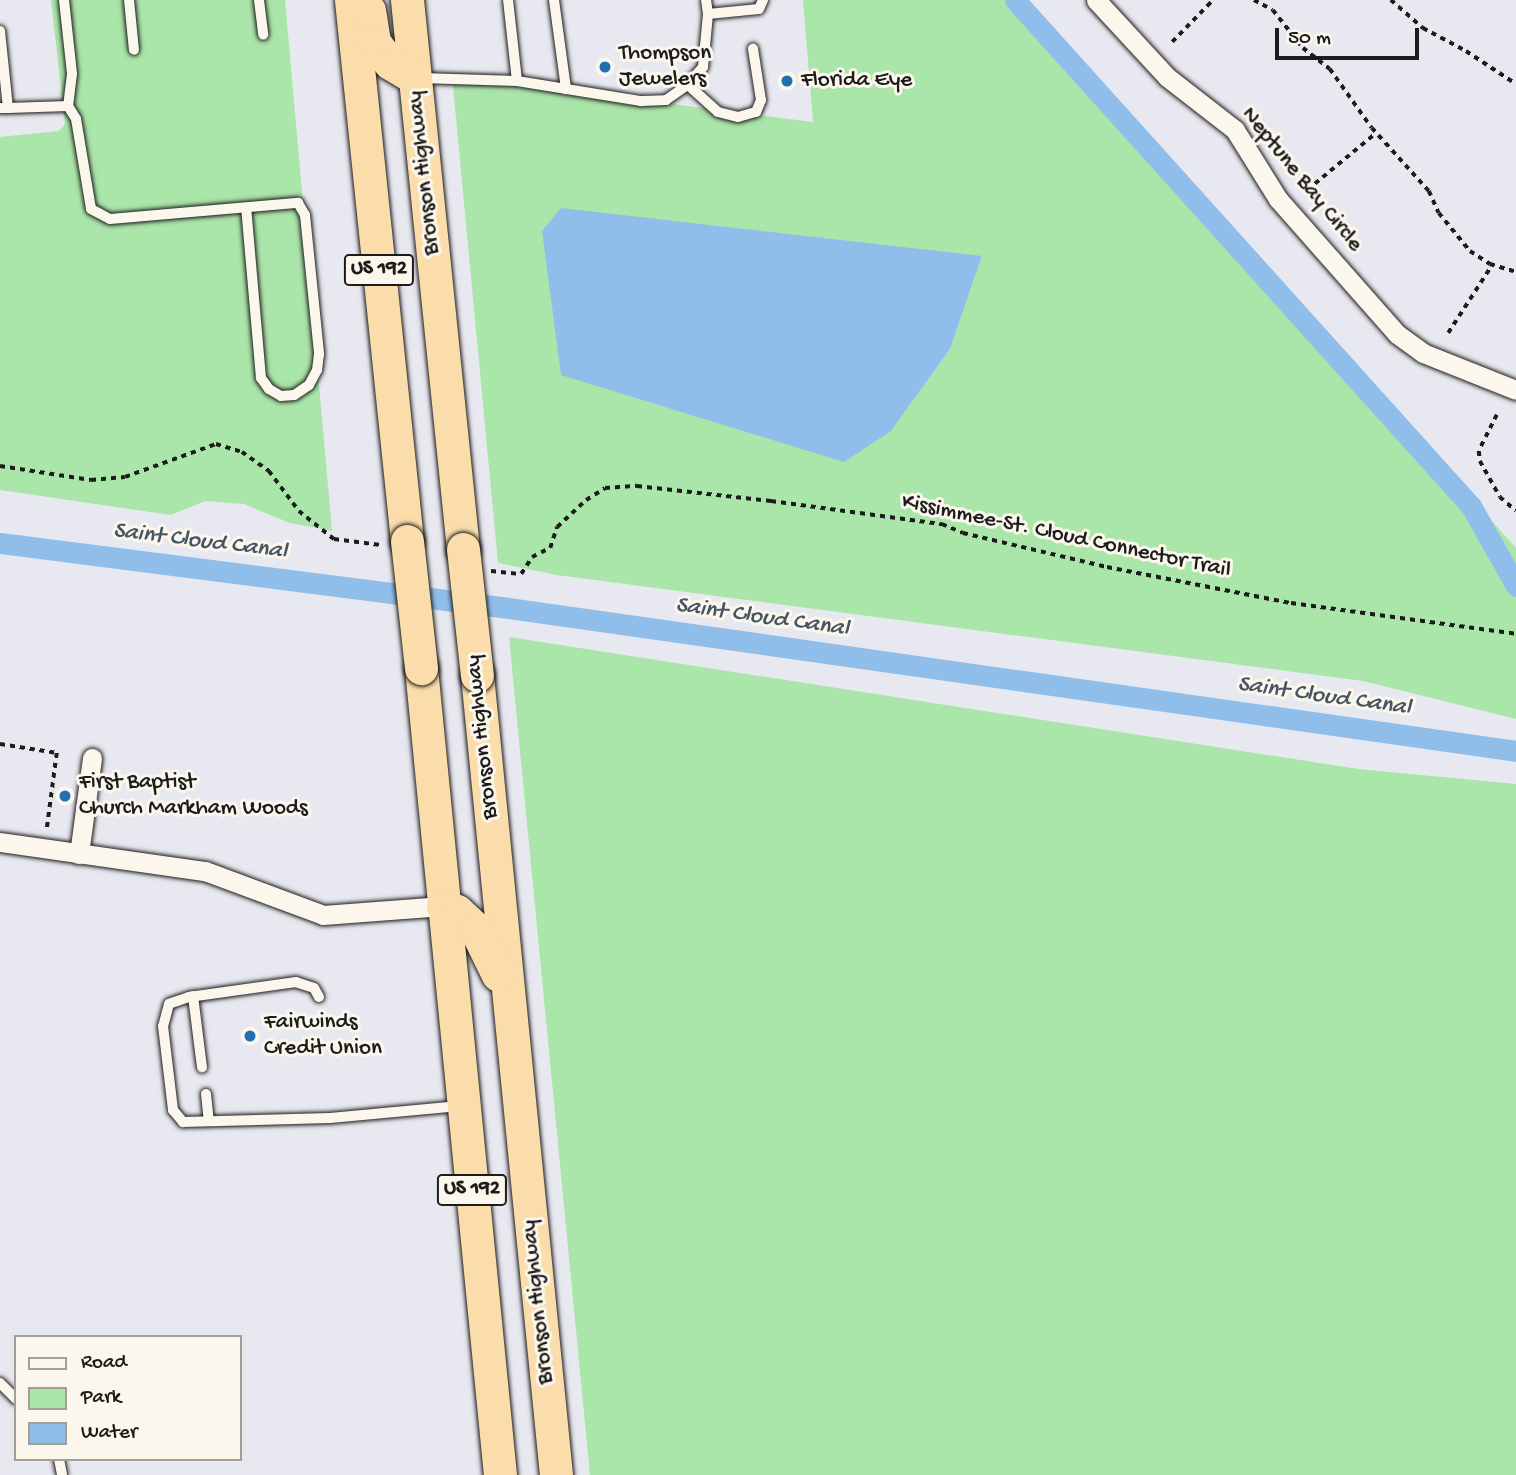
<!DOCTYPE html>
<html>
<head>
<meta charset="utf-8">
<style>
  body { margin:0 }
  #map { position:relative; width:1516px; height:1475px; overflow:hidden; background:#e8e8f0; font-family:"Gochi Hand",sans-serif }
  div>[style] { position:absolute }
  .green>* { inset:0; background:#aae5aa }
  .water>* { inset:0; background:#90beea }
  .canal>* { height:21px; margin:-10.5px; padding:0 10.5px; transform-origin:10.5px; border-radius:10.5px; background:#90beea }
  .path>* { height:3.5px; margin-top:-1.75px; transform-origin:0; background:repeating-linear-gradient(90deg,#1c1c1c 0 5px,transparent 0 10px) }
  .roads { filter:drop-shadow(0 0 2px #1c1c1c) drop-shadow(0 0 2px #1c1c1c) }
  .service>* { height:10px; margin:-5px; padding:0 5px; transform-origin:5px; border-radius:5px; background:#fbf7ec }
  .minor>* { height:19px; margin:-9.5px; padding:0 9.5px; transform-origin:9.5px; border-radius:9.5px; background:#fbf7ec }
  .trunk>* { height:33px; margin:-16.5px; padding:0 16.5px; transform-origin:16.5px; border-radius:16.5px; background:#faddab }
  .bridges { filter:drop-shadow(0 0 2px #1c1c1c) drop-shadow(0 0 2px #1c1c1c) }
  .trunk-bridge>* { height:33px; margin:-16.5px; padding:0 16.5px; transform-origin:16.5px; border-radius:16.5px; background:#faddab }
  .dots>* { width:19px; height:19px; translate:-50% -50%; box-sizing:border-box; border:4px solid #fbf7ec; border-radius:50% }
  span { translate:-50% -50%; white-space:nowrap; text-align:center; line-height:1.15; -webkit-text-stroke:6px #fbf7ec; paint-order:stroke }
  .shield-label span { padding:2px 5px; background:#fbf7ec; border:2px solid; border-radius:5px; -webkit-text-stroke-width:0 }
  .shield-label { font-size:21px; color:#1c1c1c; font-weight:700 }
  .poi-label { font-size:23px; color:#1c1c1c }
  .left { translate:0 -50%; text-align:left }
  .street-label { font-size:23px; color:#1c1c1c }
  .water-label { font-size:24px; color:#455564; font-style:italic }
  .legend { position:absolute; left:14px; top:1335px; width:228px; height:126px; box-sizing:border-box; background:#fbf7ec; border:2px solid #a29f99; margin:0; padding:9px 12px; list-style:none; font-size:21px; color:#1c1c1c }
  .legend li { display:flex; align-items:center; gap:14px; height:35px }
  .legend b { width:35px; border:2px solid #a29f99 }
  .scale { position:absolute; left:1275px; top:28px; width:144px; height:32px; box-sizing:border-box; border:4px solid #1c1c1c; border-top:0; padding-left:9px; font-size:21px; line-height:24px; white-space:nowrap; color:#1c1c1c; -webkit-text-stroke:5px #fbf7ec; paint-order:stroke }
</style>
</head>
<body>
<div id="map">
  <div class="green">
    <div style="clip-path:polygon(51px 0,285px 0,332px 531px,290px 523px,244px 504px,205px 501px,171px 515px,0 490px,0 137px,59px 131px,65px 124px)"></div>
    <div style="clip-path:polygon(evenodd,803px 0,1028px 0,1516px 548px,1516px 719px,1363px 681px,557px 575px,498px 563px,452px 76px,813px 122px,803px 0,982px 256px,950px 349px,891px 431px,982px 256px)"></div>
    <div style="clip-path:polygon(509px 637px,1358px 769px,1516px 784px,1516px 1475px,590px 1475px)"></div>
  </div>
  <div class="water">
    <div style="clip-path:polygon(561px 208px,982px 256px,950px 349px,891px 431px,844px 462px,561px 375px,542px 231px)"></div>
  </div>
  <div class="canal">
    <div style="left:1015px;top:0;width:681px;rotate:47.98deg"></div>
    <div style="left:1471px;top:506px;width:92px;rotate:60.6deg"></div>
    <div style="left:0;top:543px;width:505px;rotate:7.28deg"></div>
    <div style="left:501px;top:607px;width:1025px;rotate:8.07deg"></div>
  </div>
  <div class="path">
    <div style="left:1254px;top:0;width:21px;rotate:28deg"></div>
    <div style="left:1273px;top:10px;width:48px;rotate:51.7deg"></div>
    <div style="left:1303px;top:48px;width:34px;rotate:38deg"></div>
    <div style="left:1330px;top:69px;width:72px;rotate:54.6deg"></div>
    <div style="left:1372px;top:128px;width:85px;rotate:47.9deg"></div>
    <div style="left:1429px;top:191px;width:24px;rotate:66deg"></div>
    <div style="left:1439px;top:213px;width:49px;rotate:50.8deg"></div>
    <div style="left:1470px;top:251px;width:24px;rotate:33deg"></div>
    <div style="left:1490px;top:264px;width:27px;rotate:17deg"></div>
    <div style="left:1391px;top:0;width:43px;rotate:41.2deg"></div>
    <div style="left:1423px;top:28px;width:49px;rotate:28.1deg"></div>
    <div style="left:1466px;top:51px;width:60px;rotate:33.4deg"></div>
    <div style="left:1172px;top:42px;width:59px;rotate:-45.7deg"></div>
    <div style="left:1307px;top:190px;width:89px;rotate:-39.6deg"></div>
    <div style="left:1448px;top:333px;width:81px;rotate:-57.1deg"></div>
    <div style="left:1497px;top:415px;width:40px;rotate:116.6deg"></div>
    <div style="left:1479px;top:451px;width:10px;rotate:84deg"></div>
    <div style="left:1480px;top:461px;width:41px;rotate:60.9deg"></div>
    <div style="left:1500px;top:497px;width:21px;rotate:41deg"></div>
    <div style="left:0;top:466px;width:92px;rotate:8.7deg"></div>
    <div style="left:91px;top:480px;width:34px;rotate:-5deg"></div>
    <div style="left:125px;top:477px;width:97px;rotate:-19.9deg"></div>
    <div style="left:216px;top:444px;width:27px;rotate:17deg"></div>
    <div style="left:242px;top:452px;width:33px;rotate:35deg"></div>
    <div style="left:269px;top:471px;width:50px;rotate:53.1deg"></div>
    <div style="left:299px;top:511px;width:45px;rotate:38.7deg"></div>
    <div style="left:334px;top:539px;width:47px;rotate:7.3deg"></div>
    <div style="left:491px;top:571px;width:30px;rotate:6deg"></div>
    <div style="left:521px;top:574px;width:20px;rotate:-57deg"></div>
    <div style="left:532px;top:557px;width:20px;rotate:-27deg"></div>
    <div style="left:550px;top:548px;width:22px;rotate:-72deg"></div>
    <div style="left:557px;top:527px;width:40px;rotate:-43deg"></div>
    <div style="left:586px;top:500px;width:22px;rotate:-32deg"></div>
    <div style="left:605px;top:488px;width:32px;rotate:-4deg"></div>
    <div style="left:637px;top:486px;width:135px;rotate:6.4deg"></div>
    <div style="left:771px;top:501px;width:173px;rotate:7.7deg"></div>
    <div style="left:942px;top:524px;width:23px;rotate:23deg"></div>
    <div style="left:963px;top:533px;width:148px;rotate:13.3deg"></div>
    <div style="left:1107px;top:567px;width:187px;rotate:11.1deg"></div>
    <div style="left:1291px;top:603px;width:227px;rotate:7.8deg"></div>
    <div style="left:0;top:744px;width:58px;rotate:9deg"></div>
    <div style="left:57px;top:753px;width:77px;rotate:97.5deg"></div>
  </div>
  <div class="roads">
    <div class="service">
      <div style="left:64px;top:0;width:74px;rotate:83.8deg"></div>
      <div style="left:72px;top:74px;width:32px;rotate:97deg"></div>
      <div style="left:129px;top:0;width:50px;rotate:84.3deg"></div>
      <div style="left:259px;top:0;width:35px;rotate:83deg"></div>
      <div style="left:554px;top:0;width:90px;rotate:82.3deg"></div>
      <div style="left:708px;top:14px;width:51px;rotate:-5.6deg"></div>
      <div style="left:759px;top:9px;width:10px;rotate:-66deg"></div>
      <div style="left:0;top:31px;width:77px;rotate:84.1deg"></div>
      <div style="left:8px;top:108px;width:8px;rotate:180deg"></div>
      <div style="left:421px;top:78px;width:96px;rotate:1.8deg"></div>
      <div style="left:517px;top:81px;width:81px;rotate:-96.3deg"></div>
      <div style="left:517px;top:81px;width:126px;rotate:9.2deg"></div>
      <div style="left:641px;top:101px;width:25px;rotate:-2deg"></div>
      <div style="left:666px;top:100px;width:24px;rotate:-35deg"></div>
      <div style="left:686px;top:86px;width:25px;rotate:-48deg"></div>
      <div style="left:703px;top:67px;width:53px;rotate:-84.6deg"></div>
      <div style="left:708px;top:14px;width:14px;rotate:-98deg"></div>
      <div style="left:688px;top:85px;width:40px;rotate:42deg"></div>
      <div style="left:718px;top:112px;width:21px;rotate:14deg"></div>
      <div style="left:738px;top:117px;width:19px;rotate:-16deg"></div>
      <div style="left:756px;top:112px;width:13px;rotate:-67deg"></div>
      <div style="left:761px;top:100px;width:52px;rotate:-98.9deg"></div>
      <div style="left:8px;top:108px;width:60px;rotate:-1.9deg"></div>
      <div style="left:68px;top:106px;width:15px;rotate:58deg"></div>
      <div style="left:76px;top:119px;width:91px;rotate:80.5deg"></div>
      <div style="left:91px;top:209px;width:21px;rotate:28deg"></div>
      <div style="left:110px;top:219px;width:189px;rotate:-4.9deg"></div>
      <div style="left:298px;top:203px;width:14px;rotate:60deg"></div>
      <div style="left:305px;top:215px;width:140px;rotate:84.2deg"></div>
      <div style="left:319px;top:354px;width:16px;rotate:97deg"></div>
      <div style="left:317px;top:370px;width:17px;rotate:118deg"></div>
      <div style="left:309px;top:385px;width:18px;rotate:146deg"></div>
      <div style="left:294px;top:395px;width:13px;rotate:176deg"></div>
      <div style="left:281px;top:396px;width:14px;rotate:-150deg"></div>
      <div style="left:269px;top:389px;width:14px;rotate:-126deg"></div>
      <div style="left:261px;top:378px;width:171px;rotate:-95deg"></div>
      <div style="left:193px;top:996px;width:72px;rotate:82.8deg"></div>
      <div style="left:319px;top:997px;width:10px;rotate:-119deg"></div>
      <div style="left:314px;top:988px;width:19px;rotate:-162deg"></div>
      <div style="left:296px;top:982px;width:108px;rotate:172deg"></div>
      <div style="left:189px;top:997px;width:21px;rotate:161deg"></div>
      <div style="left:169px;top:1004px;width:23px;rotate:105deg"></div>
      <div style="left:163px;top:1026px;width:85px;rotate:83.2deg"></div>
      <div style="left:173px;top:1110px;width:16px;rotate:50deg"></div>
      <div style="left:183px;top:1122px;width:147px;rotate:-1.6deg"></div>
      <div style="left:330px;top:1118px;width:130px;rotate:-5.3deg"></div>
      <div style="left:206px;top:1094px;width:27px;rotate:84deg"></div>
      <div style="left:0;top:1383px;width:23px;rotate:45deg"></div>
      <div style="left:59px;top:1459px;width:16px;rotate:79deg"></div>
    </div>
    <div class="minor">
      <div style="left:1096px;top:0;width:105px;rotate:47.3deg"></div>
      <div style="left:1167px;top:77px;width:86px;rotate:37.9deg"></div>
      <div style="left:1235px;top:130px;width:81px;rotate:58.1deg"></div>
      <div style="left:1278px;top:199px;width:180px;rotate:48.6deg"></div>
      <div style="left:1397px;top:334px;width:32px;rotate:36deg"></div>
      <div style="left:1423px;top:353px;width:100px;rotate:21.7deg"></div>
      <div style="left:0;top:842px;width:207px;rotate:8.1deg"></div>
      <div style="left:205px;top:871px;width:126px;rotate:20.4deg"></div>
      <div style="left:323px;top:915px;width:120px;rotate:-4.3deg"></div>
      <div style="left:79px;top:854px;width:97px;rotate:-82.3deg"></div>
    </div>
    <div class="trunk">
      <div style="left:351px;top:0;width:544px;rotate:84.09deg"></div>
      <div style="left:407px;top:0;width:552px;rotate:84.18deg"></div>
      <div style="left:369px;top:10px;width:32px;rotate:81deg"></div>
      <div style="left:374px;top:42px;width:26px;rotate:53deg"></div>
      <div style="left:390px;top:63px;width:29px;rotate:31deg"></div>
      <div style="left:421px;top:668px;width:811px;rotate:84.41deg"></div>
      <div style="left:477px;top:675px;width:804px;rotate:84.36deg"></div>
      <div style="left:443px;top:906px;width:15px;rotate:20deg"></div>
      <div style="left:457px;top:911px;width:25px;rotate:43deg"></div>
      <div style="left:475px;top:928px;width:52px;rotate:63.9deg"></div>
    </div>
  </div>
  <div class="bridges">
    <div class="trunk-bridge">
      <div style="left:407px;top:541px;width:128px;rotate:83.7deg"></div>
      <div style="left:463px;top:549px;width:127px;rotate:83.7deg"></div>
    </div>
  </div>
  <div class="dots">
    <div style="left:605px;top:67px;background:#1f6fb2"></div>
    <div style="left:787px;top:81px;background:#1f6fb2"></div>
    <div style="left:65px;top:796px;background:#1f6fb2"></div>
    <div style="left:250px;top:1036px;background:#1f6fb2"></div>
  </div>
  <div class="shield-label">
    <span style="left:379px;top:270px">US 192</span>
    <span style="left:472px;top:1190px">US 192</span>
  </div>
  <div class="poi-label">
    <span class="left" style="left:619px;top:67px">Thompson<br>Jewelers</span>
    <span class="left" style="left:801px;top:81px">Florida Eye</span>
    <span class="left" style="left:79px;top:796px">First Baptist<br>Church Markham Woods</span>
    <span class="left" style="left:264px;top:1036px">Fairwinds<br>Credit Union</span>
  </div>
  <div class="street-label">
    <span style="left:425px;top:173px;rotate:-96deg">Bronson Highway</span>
    <span style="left:1301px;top:180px;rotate:51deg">Neptune Bay Circle</span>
    <span style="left:1066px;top:537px;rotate:12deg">Kissimmee-St. Cloud Connector Trail</span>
    <span style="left:483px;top:737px;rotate:-96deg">Bronson Highway</span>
    <span style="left:539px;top:1302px;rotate:-96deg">Bronson Highway</span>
  </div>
  <div class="water-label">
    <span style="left:200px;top:542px;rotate:7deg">Saint Cloud Canal</span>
    <span style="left:762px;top:618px;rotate:8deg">Saint Cloud Canal</span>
    <span style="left:1324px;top:697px;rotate:8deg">Saint Cloud Canal</span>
  </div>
  <ul class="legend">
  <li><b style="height:9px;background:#fbf7ec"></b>Road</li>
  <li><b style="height:19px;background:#aae5aa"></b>Park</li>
  <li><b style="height:19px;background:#90beea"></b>Water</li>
  </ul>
  <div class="scale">50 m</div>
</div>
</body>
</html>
